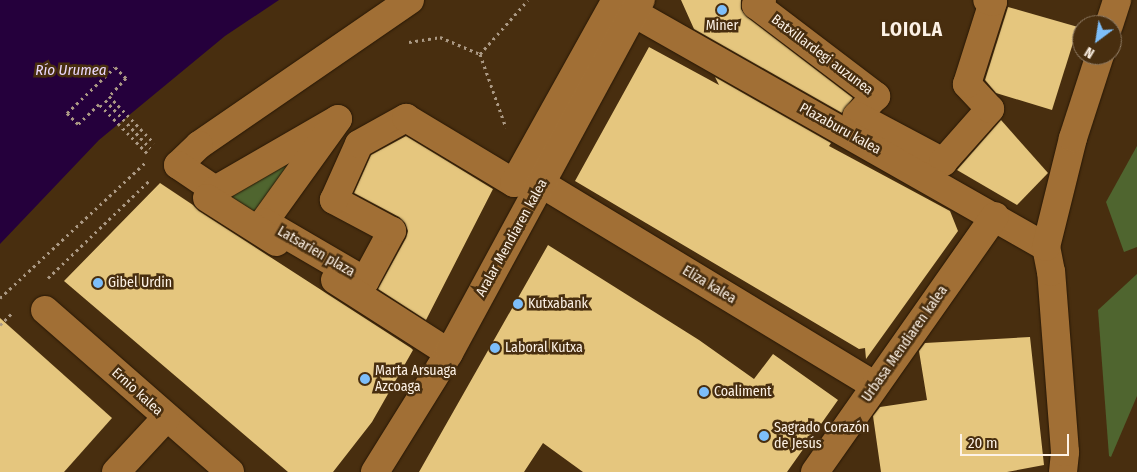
<!DOCTYPE html>
<html>
<head>
<meta charset="utf-8">
<style>
  body { margin:0 }
  #map { position:relative; width:1137px; height:472px; overflow:hidden; background:#482e0f; font-family:"Fira Sans Condensed",sans-serif }
  div>[style] { position:absolute }
  .green>* { inset:0; background:#4f652f }
  .water>* { inset:0; background:#25003c }
  .building>* { inset:0; background:#e5c67e }
  .path>* { height:3px; margin-top:-1.5px; transform-origin:0; background:repeating-linear-gradient(90deg,#ab9984 0 2.5px,transparent 0 6.5px) }
  .roads { filter:drop-shadow(0 0 1px #281806) drop-shadow(0 0 1px #281806) }
  .minor>* { height:28px; margin:-14px; padding:0 14px; transform-origin:14px; border-radius:14px; background:#a16f35 }
  .dots>* { width:14px; height:14px; translate:-50% -50%; box-sizing:border-box; border:2px solid #482e0f; border-radius:50% }
  span { translate:-50% -50%; white-space:nowrap; text-align:center; line-height:1.15; -webkit-text-stroke:5px #482e0f; paint-order:stroke }
  .poi-label { font-size:14px; color:#fdf2e6 }
  .left { translate:0 -50%; text-align:left }
  .street-label { font-size:14px; color:#fdf2e6 }
  .water-label { font-size:15px; color:#ebd8fe; font-style:italic }
  .district-label { font-size:19px; color:#fdf2e6; font-weight:700; letter-spacing:1px }
  .north { position:absolute; left:1072px; top:15px; width:50px; height:50px; box-sizing:border-box; background:#482e0f; border:1px solid #907c65; border-radius:50%; rotate:211deg; font-size:14px; font-weight:700; line-height:20px; text-align:center; color:#fdf2e6 }
  .north::after { content:''; display:block; margin:auto; width:18px; height:22px; background:#7dbef9; clip-path:polygon(50% 0,100% 100%,50% 72%,0 100%) }
  .scale { position:absolute; left:960px; top:434px; width:109px; height:22px; box-sizing:border-box; border:2px solid #fdf2e6; border-top:0; padding-left:6px; font-size:15px; line-height:18px; white-space:nowrap; color:#fdf2e6; -webkit-text-stroke:4px #482e0f; paint-order:stroke }
</style>
</head>
<body>
<div id="map">
  <div class="green">
    <div style="clip-path:polygon(338px 119px,264px 222px,215px 190px)"></div>
    <div style="clip-path:polygon(1137px 146px,1137px 247px,1124px 252px,1106px 202px)"></div>
    <div style="clip-path:polygon(1137px 274px,1137px 396px,1111px 457px,1109px 456px,1098px 310px)"></div>
  </div>
  <div class="water">
    <div style="clip-path:polygon(0 0,279px 0,225px 36px,99px 140px,0 244px)"></div>
  </div>
  <div class="building">
    <div style="clip-path:polygon(681px 0,741px 0,741px 9px,747px 17px,853px 98px,842px 113px,694px 29px)"></div>
    <div style="clip-path:polygon(1008px 7px,1078px 27px,1052px 110px,996px 93px,985px 80px)"></div>
    <div style="clip-path:polygon(649px 47px,719px 85px,715px 77px,831px 143px,829px 146px,950px 211px,958px 231px,866px 359px,865px 348px,859px 349px,575px 181px)"></div>
    <div style="clip-path:polygon(1001px 120px,1048px 173px,1017px 205px,957px 170px)"></div>
    <div style="clip-path:polygon(406px 136px,493px 189px,426px 320px,378px 289px,406px 238px,408px 231px,405px 223px,399px 217px,354px 193px,371px 155px)"></div>
    <div style="clip-path:polygon(160px 183px,193px 205px,199px 211px,411px 348px,413px 350px,372px 422px,333px 472px,288px 472px,64px 281px)"></div>
    <div style="clip-path:polygon(548px 245px,699px 340px,754px 379px,773px 354px,838px 400px,787px 472px,583px 472px,543px 443px,524px 472px,419px 472px)"></div>
    <div style="clip-path:polygon(0 318px,112px 418px,64px 472px,0 472px)"></div>
    <div style="clip-path:polygon(1030px 337px,1044px 465px,1007px 472px,881px 472px,873px 416px,880px 407px,927px 400px,919px 351px,925px 343px)"></div>
  </div>
  <div class="path">
    <div style="left:409px;top:42px;width:31px;rotate:-9deg"></div>
    <div style="left:440px;top:37px;width:43px;rotate:23deg"></div>
    <div style="left:480px;top:54px;width:78px;rotate:70.6deg"></div>
    <div style="left:480px;top:54px;width:72px;rotate:-48.4deg"></div>
    <div style="left:105px;top:100px;width:66px;rotate:46.8deg"></div>
    <div style="left:147px;top:153px;width:69px;rotate:-134.4deg"></div>
    <div style="left:99px;top:104px;width:29px;rotate:136deg"></div>
    <div style="left:78px;top:124px;width:16px;rotate:-135deg"></div>
    <div style="left:67px;top:113px;width:66px;rotate:-43.8deg"></div>
    <div style="left:115px;top:67px;width:16px;rotate:45deg"></div>
    <div style="left:126px;top:78px;width:25px;rotate:133deg"></div>
    <div style="left:109px;top:96px;width:65px;rotate:46.2deg"></div>
    <div style="left:48px;top:278px;width:141px;rotate:-43.9deg"></div>
    <div style="left:0;top:298px;width:200px;rotate:-43deg"></div>
    <div style="left:0;top:325px;width:18px;rotate:-45deg"></div>
  </div>
  <div class="roads">
    <div class="minor">
      <div style="left:410px;top:0;width:256px;rotate:145.5deg"></div>
      <div style="left:199px;top:145px;width:29px;rotate:136deg"></div>
      <div style="left:178px;top:165px;width:45px;rotate:34deg"></div>
      <div style="left:215px;top:190px;width:142px;rotate:-30deg"></div>
      <div style="left:338px;top:119px;width:127px;rotate:125.7deg"></div>
      <div style="left:264px;top:222px;width:117px;rotate:30.3deg"></div>
      <div style="left:365px;top:281px;width:57px;rotate:-61.6deg"></div>
      <div style="left:392px;top:231px;width:66px;rotate:-151.9deg"></div>
      <div style="left:334px;top:200px;width:61px;rotate:-65.9deg"></div>
      <div style="left:359px;top:144px;width:54px;rotate:-29deg"></div>
      <div style="left:406px;top:118px;width:126px;rotate:31deg"></div>
      <div style="left:514px;top:183px;width:210px;rotate:-60.9deg"></div>
      <div style="left:762px;top:0;width:8px;rotate:140deg"></div>
      <div style="left:756px;top:5px;width:151px;rotate:37.2deg"></div>
      <div style="left:876px;top:96px;width:28px;rotate:134deg"></div>
      <div style="left:857px;top:116px;width:98px;rotate:28.1deg"></div>
      <div style="left:943px;top:162px;width:71px;rotate:-48.4deg"></div>
      <div style="left:990px;top:109px;width:34px;rotate:-133deg"></div>
      <div style="left:967px;top:84px;width:86px;rotate:-72.4deg"></div>
      <div style="left:993px;top:2px;width:6px;rotate:-162deg"></div>
      <div style="left:634px;top:13px;width:474px;rotate:29.6deg"></div>
      <div style="left:1109px;top:25px;width:26px;rotate:-72deg"></div>
      <div style="left:542px;top:184px;width:389px;rotate:31.2deg"></div>
      <div style="left:207px;top:198px;width:82px;rotate:32.5deg"></div>
      <div style="left:335px;top:280px;width:135px;rotate:32.6deg"></div>
      <div style="left:45px;top:310px;width:246px;rotate:41.2deg"></div>
      <div style="left:116px;top:472px;width:74px;rotate:-47.2deg"></div>
      <div style="left:375px;top:472px;width:140px;rotate:-58.1deg"></div>
      <div style="left:449px;top:353px;width:402px;rotate:-61.5deg"></div>
      <div style="left:815px;top:472px;width:313px;rotate:-54.9deg"></div>
      <div style="left:1063px;top:472px;width:20px;rotate:-84deg"></div>
      <div style="left:1065px;top:452px;width:181px;rotate:-94.4deg"></div>
      <div style="left:1051px;top:272px;width:25px;rotate:-101deg"></div>
      <div style="left:1046px;top:247px;width:112px;rotate:-76.1deg"></div>
      <div style="left:1073px;top:138px;width:87px;rotate:-72deg"></div>
    </div>
  </div>
  <div class="dots">
    <div style="left:722px;top:10px;background:#7dbef9"></div>
    <div style="left:98px;top:283px;background:#7dbef9"></div>
    <div style="left:518px;top:304px;background:#7dbef9"></div>
    <div style="left:495px;top:348px;background:#7dbef9"></div>
    <div style="left:365px;top:379px;background:#7dbef9"></div>
    <div style="left:704px;top:392px;background:#7dbef9"></div>
    <div style="left:764px;top:436px;background:#7dbef9"></div>
  </div>
  <div class="poi-label">
    <span style="left:722px;top:26px">Miner</span>
    <span class="left" style="left:108px;top:283px">Gibel Urdin</span>
    <span class="left" style="left:528px;top:304px">Kutxabank</span>
    <span class="left" style="left:505px;top:348px">Laboral Kutxa</span>
    <span class="left" style="left:375px;top:379px">Marta Arsuaga<br>Azcoaga</span>
    <span class="left" style="left:714px;top:392px">Coaliment</span>
    <span class="left" style="left:774px;top:436px">Sagrado Corazón<br>de Jesús</span>
  </div>
  <div class="street-label">
    <span style="left:822px;top:55px;rotate:37deg">Batxillardegi auzunea</span>
    <span style="left:840px;top:129px;rotate:29deg">Plazaburu kalea</span>
    <span style="left:512px;top:238px;rotate:-61deg">Aralar Mendiaren kalea</span>
    <span style="left:316px;top:252px;rotate:30deg">Latsarien plaza</span>
    <span style="left:709px;top:285px;rotate:31deg">Eliza kalea</span>
    <span style="left:905px;top:344px;rotate:-55deg">Urbasa Mendiaren kalea</span>
    <span style="left:137px;top:392px;rotate:42deg">Ernio kalea</span>
  </div>
  <div class="water-label">
    <span style="left:71px;top:71px">Río Urumea</span>
  </div>
  <div class="district-label">
    <span style="left:912px;top:30px">LOIOLA</span>
  </div>
  <div class="north">N</div>
  <div class="scale">20 m</div>
</div>
</body>
</html>
